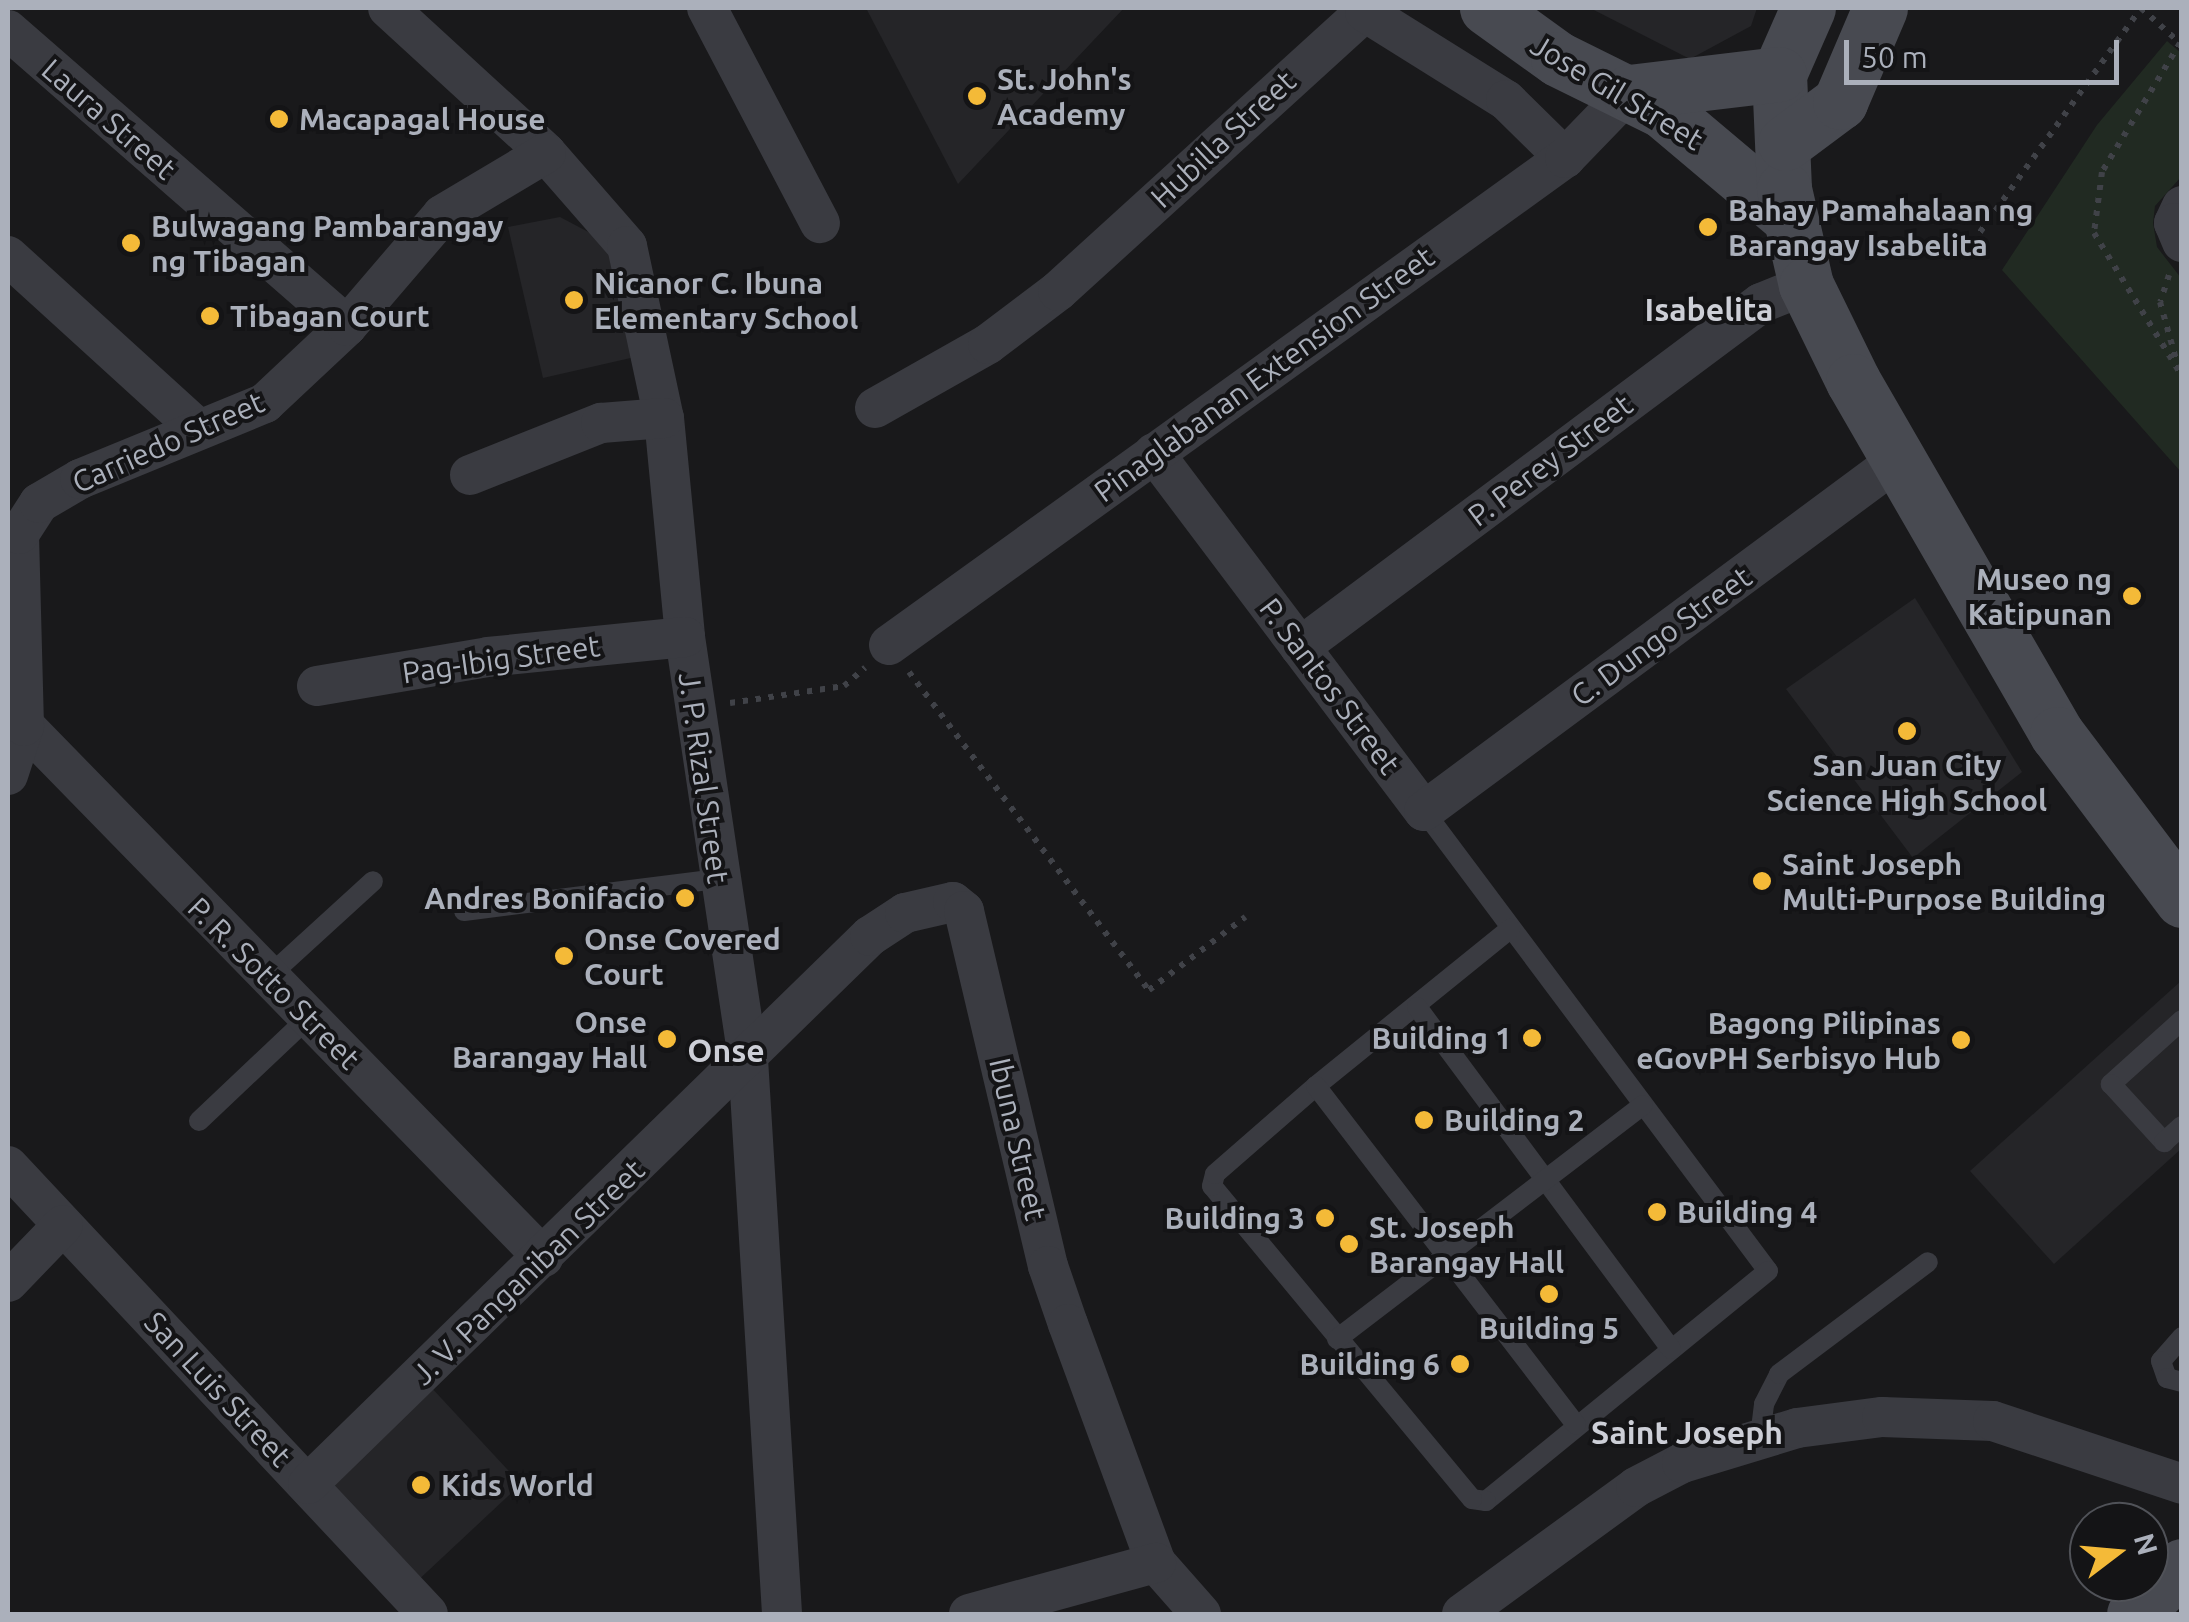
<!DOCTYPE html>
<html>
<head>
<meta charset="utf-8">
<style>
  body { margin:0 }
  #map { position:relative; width:2189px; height:1622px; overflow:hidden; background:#19191b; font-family:Ubuntu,sans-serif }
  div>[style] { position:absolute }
  .built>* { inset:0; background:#252528 }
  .green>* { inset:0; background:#212a22 }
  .path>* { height:6px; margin-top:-3px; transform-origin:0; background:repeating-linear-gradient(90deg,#404248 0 5px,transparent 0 13px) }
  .lane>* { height:20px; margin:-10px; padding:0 10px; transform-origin:10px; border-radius:10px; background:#3a3b41 }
  .street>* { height:40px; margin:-20px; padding:0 20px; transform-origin:20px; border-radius:20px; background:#3a3b41 }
  .secondary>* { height:55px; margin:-27.5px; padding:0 27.5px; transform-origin:27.5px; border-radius:27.5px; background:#484a51 }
  .dots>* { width:28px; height:28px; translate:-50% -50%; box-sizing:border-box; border:5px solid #141416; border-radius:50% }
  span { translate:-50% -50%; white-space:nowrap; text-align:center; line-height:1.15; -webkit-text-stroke:8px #141416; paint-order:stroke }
  .poi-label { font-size:30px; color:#abb0bb; font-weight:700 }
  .left { translate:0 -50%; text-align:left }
  .right { translate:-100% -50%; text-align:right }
  .street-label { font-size:30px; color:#abb0bb }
  .neighbourhood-label { font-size:32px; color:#cdcfd7; font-weight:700 }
  .frame { position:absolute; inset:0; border:10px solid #abb0bb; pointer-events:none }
  .north { position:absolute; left:2069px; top:1502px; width:100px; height:100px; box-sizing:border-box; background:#141416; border:2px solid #505258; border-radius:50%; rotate:74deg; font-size:28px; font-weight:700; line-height:40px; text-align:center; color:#abb0bb }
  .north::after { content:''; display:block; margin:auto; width:35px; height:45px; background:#f4ba38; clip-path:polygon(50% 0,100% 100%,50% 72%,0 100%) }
  .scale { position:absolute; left:1844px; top:40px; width:275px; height:45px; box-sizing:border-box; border:5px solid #abb0bb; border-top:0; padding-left:12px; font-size:30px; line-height:35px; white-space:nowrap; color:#abb0bb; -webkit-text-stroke:8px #141416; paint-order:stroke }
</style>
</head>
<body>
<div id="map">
  <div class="built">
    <div style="clip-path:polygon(866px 8px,1124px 8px,958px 184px)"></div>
    <div style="clip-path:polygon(1590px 8px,1757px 8px,1751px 26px,1690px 59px)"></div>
    <div style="clip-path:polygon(560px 217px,611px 244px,635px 357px,543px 378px,508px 227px)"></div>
    <div style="clip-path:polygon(1915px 598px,2022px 772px,1913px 858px,1786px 689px)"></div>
    <div style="clip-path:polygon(2181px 981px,2181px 1149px,2054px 1264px,1970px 1171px)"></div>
    <div style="clip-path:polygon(429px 1385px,521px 1484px,413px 1585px,322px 1485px)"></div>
  </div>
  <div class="green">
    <div style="clip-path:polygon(2167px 41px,2181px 53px,2181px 177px,2155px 206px,2153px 223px,2157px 247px,2181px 278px,2181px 472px,2002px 270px,2097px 125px)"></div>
  </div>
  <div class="path">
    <div style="left:2180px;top:43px;width:151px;rotate:121.2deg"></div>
    <div style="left:2102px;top:172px;width:62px;rotate:97.5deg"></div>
    <div style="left:2094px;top:233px;width:168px;rotate:58.4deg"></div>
    <div style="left:1965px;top:253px;width:302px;rotate:-54.3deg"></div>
    <div style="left:2141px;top:8px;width:54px;rotate:42deg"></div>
    <div style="left:2169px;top:275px;width:28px;rotate:108deg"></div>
    <div style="left:2160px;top:302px;width:63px;rotate:74.4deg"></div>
    <div style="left:909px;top:672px;width:398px;rotate:53deg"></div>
    <div style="left:1149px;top:990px;width:121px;rotate:-37.2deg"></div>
    <div style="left:730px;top:703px;width:115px;rotate:-8.5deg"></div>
    <div style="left:844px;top:686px;width:28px;rotate:-41deg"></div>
  </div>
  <div class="lane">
    <div style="left:1424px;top:811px;width:574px;rotate:53.21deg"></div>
    <div style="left:1768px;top:1271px;width:364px;rotate:140.8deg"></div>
    <div style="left:1486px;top:1501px;width:14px;rotate:-172deg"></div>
    <div style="left:1472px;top:1499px;width:407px;rotate:-129.7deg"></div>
    <div style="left:1212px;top:1186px;width:12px;rotate:-76deg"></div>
    <div style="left:1215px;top:1174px;width:134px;rotate:-41.1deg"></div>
    <div style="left:1316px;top:1086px;width:250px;rotate:-39deg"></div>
    <div style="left:464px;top:911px;width:256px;rotate:-7.2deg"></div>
    <div style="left:268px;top:977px;width:142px;rotate:-42.4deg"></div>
    <div style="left:1417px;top:1007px;width:426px;rotate:53.4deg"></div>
    <div style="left:2182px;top:1020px;width:96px;rotate:138deg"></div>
    <div style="left:2111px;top:1084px;width:79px;rotate:47.6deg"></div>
    <div style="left:2164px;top:1142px;width:24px;rotate:-42deg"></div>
    <div style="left:1316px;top:1086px;width:427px;rotate:52.5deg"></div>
    <div style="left:199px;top:1121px;width:150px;rotate:-43.4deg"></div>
    <div style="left:2182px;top:1337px;width:32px;rotate:131deg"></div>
    <div style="left:2161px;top:1361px;width:18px;rotate:71deg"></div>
    <div style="left:2167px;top:1378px;width:16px;rotate:15deg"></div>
    <div style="left:1337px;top:1339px;width:385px;rotate:-37.4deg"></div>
    <div style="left:1760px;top:1437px;width:33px;rotate:-83deg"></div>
    <div style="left:1764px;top:1404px;width:34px;rotate:-63deg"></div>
    <div style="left:1779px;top:1374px;width:186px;rotate:-36.9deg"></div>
  </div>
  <div class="street">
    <div style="left:388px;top:8px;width:214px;rotate:42.5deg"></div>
    <div style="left:546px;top:153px;width:123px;rotate:48.9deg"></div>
    <div style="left:627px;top:246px;width:176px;rotate:77.9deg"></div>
    <div style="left:664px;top:418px;width:220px;rotate:84.5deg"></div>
    <div style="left:685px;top:637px;width:427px;rotate:81.5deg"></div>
    <div style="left:748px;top:1059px;width:556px;rotate:86.49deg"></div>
    <div style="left:707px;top:8px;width:243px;rotate:62.3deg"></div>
    <div style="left:8px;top:30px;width:450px;rotate:41.1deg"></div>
    <div style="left:2182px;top:206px;width:19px;rotate:115deg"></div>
    <div style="left:2174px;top:223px;width:21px;rotate:67deg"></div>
    <div style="left:8px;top:256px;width:258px;rotate:42.3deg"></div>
    <div style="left:875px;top:408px;width:130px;rotate:-29.5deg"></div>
    <div style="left:988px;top:344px;width:88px;rotate:-37.1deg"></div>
    <div style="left:1058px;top:291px;width:415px;rotate:-42.3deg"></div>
    <div style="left:1365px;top:12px;width:166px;rotate:32deg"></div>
    <div style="left:1506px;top:100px;width:83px;rotate:44.5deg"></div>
    <div style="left:1154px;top:453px;width:448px;rotate:53deg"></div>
    <div style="left:1424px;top:811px;width:590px;rotate:-36.52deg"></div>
    <div style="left:470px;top:475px;width:141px;rotate:-21.7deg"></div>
    <div style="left:601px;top:423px;width:63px;rotate:-4.5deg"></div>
    <div style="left:889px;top:645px;width:833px;rotate:-35.77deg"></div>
    <div style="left:1565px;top:158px;width:92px;rotate:-45.9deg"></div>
    <div style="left:1300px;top:647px;width:575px;rotate:-36.73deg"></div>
    <div style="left:1761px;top:303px;width:48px;rotate:-21.8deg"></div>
    <div style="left:317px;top:686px;width:173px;rotate:-9.6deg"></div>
    <div style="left:488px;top:657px;width:198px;rotate:-5.8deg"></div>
    <div style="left:11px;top:712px;width:762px;rotate:45.69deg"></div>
    <div style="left:8px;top:775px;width:52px;rotate:-71.9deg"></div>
    <div style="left:24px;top:726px;width:192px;rotate:-91.5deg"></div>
    <div style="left:19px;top:534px;width:37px;rotate:-57deg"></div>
    <div style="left:39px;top:503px;width:48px;rotate:-30.3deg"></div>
    <div style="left:80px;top:479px;width:200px;rotate:-22.3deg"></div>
    <div style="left:265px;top:403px;width:112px;rotate:-43.2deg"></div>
    <div style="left:347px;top:326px;width:146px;rotate:-49.4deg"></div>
    <div style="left:442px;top:215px;width:121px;rotate:-30.8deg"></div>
    <div style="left:8px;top:1166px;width:614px;rotate:46.85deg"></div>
    <div style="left:8px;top:1282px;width:79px;rotate:-46deg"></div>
    <div style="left:308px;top:1484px;width:785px;rotate:-44.28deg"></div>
    <div style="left:870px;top:936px;width:42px;rotate:-33.3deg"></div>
    <div style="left:905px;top:913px;width:49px;rotate:-12.9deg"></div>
    <div style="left:953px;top:902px;width:14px;rotate:39deg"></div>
    <div style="left:964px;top:911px;width:365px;rotate:76.7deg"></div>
    <div style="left:1048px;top:1266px;width:61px;rotate:71deg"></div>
    <div style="left:1068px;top:1324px;width:255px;rotate:69.8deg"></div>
    <div style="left:1156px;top:1563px;width:68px;rotate:48.6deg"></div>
    <div style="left:969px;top:1614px;width:194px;rotate:-15.3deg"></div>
    <div style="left:1462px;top:1614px;width:215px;rotate:-36.1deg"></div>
    <div style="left:1636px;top:1487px;width:52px;rotate:-27.6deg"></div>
    <div style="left:1682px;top:1463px;width:120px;rotate:-16.9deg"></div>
    <div style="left:1797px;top:1428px;width:86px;rotate:-7.4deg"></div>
    <div style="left:1882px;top:1417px;width:111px;rotate:2.1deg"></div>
    <div style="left:1993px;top:1421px;width:199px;rotate:18.4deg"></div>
  </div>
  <div class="secondary">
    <div style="left:1487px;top:8px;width:87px;rotate:35.7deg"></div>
    <div style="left:1558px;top:59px;width:117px;rotate:26.3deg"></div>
    <div style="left:1663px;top:111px;width:166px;rotate:40.1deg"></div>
    <div style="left:1808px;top:8px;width:72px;rotate:113.7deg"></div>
    <div style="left:1779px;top:74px;width:115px;rotate:87.5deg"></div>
    <div style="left:1784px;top:189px;width:98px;rotate:77.1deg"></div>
    <div style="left:1806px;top:285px;width:107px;rotate:63.9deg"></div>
    <div style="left:1853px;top:381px;width:408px;rotate:60deg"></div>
    <div style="left:2057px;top:734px;width:208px;rotate:53deg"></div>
    <div style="left:1629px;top:92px;width:151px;rotate:-6.8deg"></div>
    <div style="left:1785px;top:143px;width:69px;rotate:-36.7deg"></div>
    <div style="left:1840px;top:102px;width:102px;rotate:-66.9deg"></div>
    <div style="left:2134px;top:1614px;width:68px;rotate:-45deg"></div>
  </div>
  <div class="dots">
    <div style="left:977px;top:96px;background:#f4ba38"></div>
    <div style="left:279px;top:119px;background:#f4ba38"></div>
    <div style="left:1708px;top:227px;background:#f4ba38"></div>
    <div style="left:131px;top:243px;background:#f4ba38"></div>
    <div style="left:574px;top:300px;background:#f4ba38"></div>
    <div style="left:210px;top:316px;background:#f4ba38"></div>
    <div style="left:2132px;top:596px;background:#f4ba38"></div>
    <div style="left:1907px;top:731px;background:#f4ba38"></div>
    <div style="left:1762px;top:881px;background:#f4ba38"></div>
    <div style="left:685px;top:898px;background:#f4ba38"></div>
    <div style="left:564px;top:956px;background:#f4ba38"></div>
    <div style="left:1532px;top:1038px;background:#f4ba38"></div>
    <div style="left:667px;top:1039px;background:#f4ba38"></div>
    <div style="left:1961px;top:1040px;background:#f4ba38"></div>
    <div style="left:1424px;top:1120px;background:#f4ba38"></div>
    <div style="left:1657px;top:1212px;background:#f4ba38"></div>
    <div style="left:1325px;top:1218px;background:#f4ba38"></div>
    <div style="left:1349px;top:1244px;background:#f4ba38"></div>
    <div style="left:1549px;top:1294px;background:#f4ba38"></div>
    <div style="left:1460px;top:1364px;background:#f4ba38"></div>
    <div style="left:421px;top:1485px;background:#f4ba38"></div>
  </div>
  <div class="poi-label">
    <span class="left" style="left:997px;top:96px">St. John's<br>Academy</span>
    <span class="left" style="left:299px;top:119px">Macapagal House</span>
    <span class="left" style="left:1728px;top:227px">Bahay Pamahalaan ng<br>Barangay Isabelita</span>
    <span class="left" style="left:151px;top:243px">Bulwagang Pambarangay<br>ng Tibagan</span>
    <span class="left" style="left:594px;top:300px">Nicanor C. Ibuna<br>Elementary School</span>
    <span class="left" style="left:230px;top:316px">Tibagan Court</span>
    <span class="right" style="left:2112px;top:596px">Museo ng<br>Katipunan</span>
    <span style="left:1907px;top:782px">San Juan City<br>Science High School</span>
    <span class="left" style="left:1782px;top:881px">Saint Joseph<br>Multi-Purpose Building</span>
    <span class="right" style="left:665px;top:898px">Andres Bonifacio</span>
    <span class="left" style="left:584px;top:956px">Onse Covered<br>Court</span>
    <span class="right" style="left:647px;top:1039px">Onse<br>Barangay Hall</span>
    <span class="right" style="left:1941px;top:1040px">Bagong Pilipinas<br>eGovPH Serbisyo Hub</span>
    <span class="right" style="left:1512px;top:1038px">Building 1</span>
    <span class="left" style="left:1444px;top:1120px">Building 2</span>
    <span class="left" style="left:1677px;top:1212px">Building 4</span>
    <span class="right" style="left:1305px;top:1218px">Building 3</span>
    <span class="left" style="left:1369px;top:1244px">St. Joseph<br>Barangay Hall</span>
    <span style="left:1549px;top:1328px">Building 5</span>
    <span class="right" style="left:1440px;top:1364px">Building 6</span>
    <span class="left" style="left:441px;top:1485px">Kids World</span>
  </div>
  <div class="street-label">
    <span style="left:1617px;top:92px;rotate:31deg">Jose Gil Street</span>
    <span style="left:109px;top:119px;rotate:41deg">Laura Street</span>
    <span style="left:1223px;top:139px;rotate:-43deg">Hubilla Street</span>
    <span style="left:1264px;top:374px;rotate:-36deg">Pinaglabanan Extension Street</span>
    <span style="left:168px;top:442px;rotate:-24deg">Carriedo Street</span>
    <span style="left:1550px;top:460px;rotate:-37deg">P. Perey Street</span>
    <span style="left:1661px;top:636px;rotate:-36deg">C. Dungo Street</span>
    <span style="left:501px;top:659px;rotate:-8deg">Pag-Ibig Street</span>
    <span style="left:1330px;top:686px;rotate:53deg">P. Santos Street</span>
    <span style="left:704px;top:778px;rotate:82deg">J. P. Rizal Street</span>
    <span style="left:274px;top:983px;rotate:45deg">P. R. Sotto Street</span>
    <span style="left:1018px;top:1139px;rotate:77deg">Ibuna Street</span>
    <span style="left:528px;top:1272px;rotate:-44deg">J. V. Panganiban Street</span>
    <span style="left:218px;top:1389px;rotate:47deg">San Luis Street</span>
  </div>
  <div class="neighbourhood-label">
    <span style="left:1709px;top:309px">Isabelita</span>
    <span style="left:726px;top:1050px">Onse</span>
    <span style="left:1687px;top:1432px">Saint Joseph</span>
  </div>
  <div class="frame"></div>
  <div class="north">N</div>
  <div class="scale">50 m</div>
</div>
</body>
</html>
